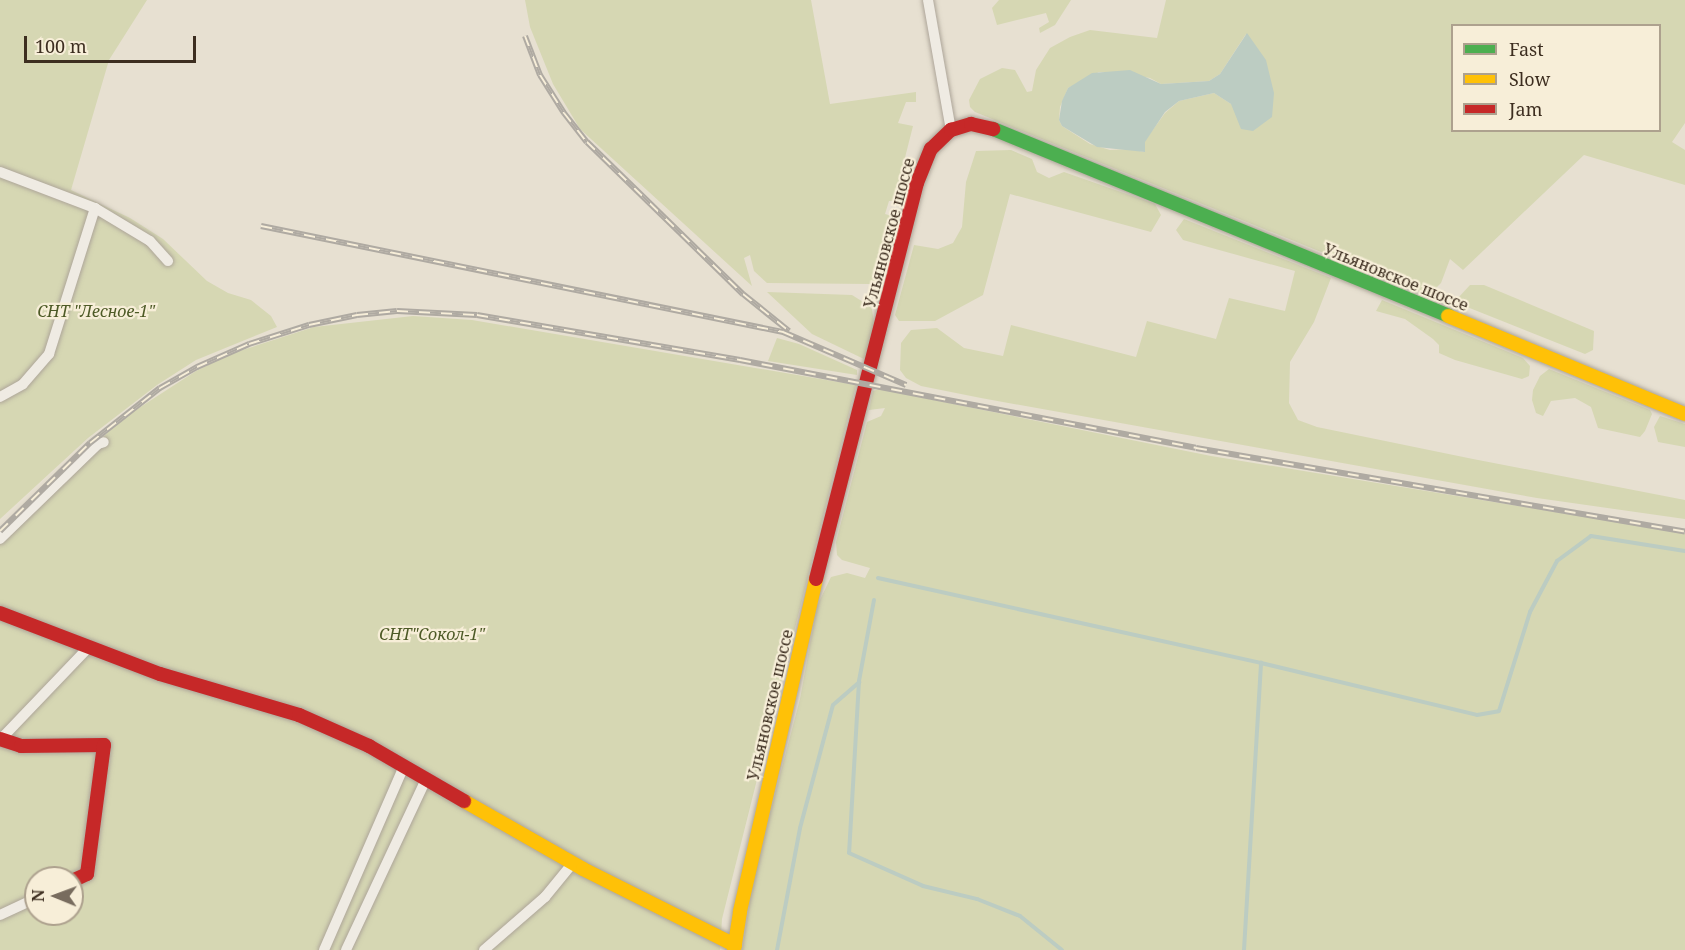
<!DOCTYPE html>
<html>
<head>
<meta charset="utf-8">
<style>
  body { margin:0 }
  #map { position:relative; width:1685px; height:950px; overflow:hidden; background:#e7e0d1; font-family:"Noto Serif",serif }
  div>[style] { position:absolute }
  .green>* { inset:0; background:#d6d7b3 }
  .water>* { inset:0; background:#bcccc2 }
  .stream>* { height:4px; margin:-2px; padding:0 2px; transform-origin:2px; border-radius:2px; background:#bcccc2 }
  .roads { filter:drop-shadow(0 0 2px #ada599) drop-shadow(0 0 2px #ada599) }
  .street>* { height:10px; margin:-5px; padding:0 5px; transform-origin:5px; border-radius:5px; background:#efebe3 }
  .fast>* { height:14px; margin:-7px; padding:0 7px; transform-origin:7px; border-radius:7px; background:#4caf50 }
  .slow>* { height:14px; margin:-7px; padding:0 7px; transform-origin:7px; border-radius:7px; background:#ffc107 }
  .jam>* { height:14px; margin:-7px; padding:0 7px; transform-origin:7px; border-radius:7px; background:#c62828 }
  .rail>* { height:6px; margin-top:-3px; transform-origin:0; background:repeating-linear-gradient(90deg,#f7eed8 0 11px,#afaaa2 0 22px); box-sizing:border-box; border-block:2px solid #afaaa2 }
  span { translate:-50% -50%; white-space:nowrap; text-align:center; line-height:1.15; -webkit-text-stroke:4.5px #f7eed8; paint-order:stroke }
  .street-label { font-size:16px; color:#3d2e20 }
  .park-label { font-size:16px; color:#4d5a26; font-style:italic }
  .legend { position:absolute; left:1451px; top:24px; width:210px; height:108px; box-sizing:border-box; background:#f7eed8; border:2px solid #ada18e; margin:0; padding:8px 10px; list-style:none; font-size:18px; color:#3d2e20 }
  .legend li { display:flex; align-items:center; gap:12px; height:30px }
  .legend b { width:30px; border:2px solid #ada18e }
  .north { position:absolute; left:24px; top:866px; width:60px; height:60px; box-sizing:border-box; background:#f7eed8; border:2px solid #ada18e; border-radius:50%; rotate:271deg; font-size:16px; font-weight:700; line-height:24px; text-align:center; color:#3d2e20 }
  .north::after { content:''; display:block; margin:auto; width:21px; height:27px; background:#786c5e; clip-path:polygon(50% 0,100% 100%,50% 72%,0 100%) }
  .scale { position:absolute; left:24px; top:36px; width:172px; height:27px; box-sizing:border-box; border:3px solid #3d2e20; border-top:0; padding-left:8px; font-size:18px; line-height:21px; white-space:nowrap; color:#3d2e20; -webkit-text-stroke:4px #f7eed8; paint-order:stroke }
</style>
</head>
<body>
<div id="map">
  <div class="green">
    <div style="clip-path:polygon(0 0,147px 0,109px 60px,71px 190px,130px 218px,163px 239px,207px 281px,228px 293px,251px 300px,271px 316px,277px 327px,196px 360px,157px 385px,88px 438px,0 519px)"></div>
    <div style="clip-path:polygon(525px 0,811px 0,830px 104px,916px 92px,916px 102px,906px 102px,898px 123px,913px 126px,894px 201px,889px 201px,885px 214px,892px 216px,891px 222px,894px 223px,888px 268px,883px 276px,870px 284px,767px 283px,754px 271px,750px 255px,744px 258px,752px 286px,580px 129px,553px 84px,530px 27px)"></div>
    <div style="clip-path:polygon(999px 0,1071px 0,1055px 25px,1040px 33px,1039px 28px,1049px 22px,1046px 13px,997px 25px,992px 8px)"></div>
    <div style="clip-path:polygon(evenodd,1166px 0,1685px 0,1685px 123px,1672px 142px,1685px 150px,1685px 185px,1584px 155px,1463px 270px,1450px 259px,1441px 283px,1433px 291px,1420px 292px,975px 112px,970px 107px,969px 100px,980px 79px,1002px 68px,1015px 70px,1027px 92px,1032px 91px,1036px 70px,1050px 48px,1070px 37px,1090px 30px,1157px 38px,1166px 0,1452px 26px,1660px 26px,1660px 130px,1452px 130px,1452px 26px,1166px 0,1246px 34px,1231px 104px,1214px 93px,1179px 101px,1165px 113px,1152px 131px,1144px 142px,1144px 152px,1130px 149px,1110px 150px,1090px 144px,1062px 126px,1059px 120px,1060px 107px,1068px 88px,1099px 72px,1116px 72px,1150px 78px,1161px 84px,1209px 81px,1220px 74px,1246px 34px)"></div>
    <div style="clip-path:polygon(1011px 150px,1032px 159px,1037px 172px,1049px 178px,1064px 172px,1155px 204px,1161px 215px,1151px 232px,1010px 194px,983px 295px,935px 321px,899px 321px,895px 315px,914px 245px,938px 249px,953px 243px,962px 227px,966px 182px,976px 151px)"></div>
    <div style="clip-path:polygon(1184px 219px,1331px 278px,1314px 322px,1290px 362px,1289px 403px,1298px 420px,1317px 427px,1473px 459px,1685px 500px,1685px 519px,1537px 498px,981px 398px,921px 386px,906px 378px,900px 370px,901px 343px,911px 330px,937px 328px,964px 348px,1003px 356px,1011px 325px,1136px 357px,1147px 321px,1216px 339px,1229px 298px,1285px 311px,1295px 271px,1183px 240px,1176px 230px)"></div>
    <div style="clip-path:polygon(1470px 285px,1484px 285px,1594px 331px,1593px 350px,1585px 354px,1462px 305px,1458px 298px)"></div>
    <div style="clip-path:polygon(767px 292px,852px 295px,868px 305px,872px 309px,874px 323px,866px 360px,812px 334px)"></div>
    <div style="clip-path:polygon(1382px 300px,1523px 358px,1530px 366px,1529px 376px,1522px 379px,1455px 360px,1439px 353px,1439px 345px,1433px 339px,1405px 319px,1376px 311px)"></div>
    <div style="clip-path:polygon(evenodd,413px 316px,472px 320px,856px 385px,722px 919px,720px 950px,0 950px,0 535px,122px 419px,196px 371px,230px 354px,314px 327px,413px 316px,36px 878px,72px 878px,72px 914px,36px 914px,36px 878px)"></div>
    <div style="clip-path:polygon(777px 338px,799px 344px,857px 370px,857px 375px,768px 361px)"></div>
    <div style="clip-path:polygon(1549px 369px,1650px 410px,1652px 414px,1645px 431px,1640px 437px,1598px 428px,1591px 407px,1575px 398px,1551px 401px,1543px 416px,1536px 413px,1532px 400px,1533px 390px,1540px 376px)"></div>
    <div style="clip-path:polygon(879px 389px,1211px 456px,1685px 533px,1685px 950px,742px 950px,754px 874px,800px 699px,817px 606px,831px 577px,847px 573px,865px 578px,870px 568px,842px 560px,837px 555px,836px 542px,867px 422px,881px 416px,885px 408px,869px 410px,873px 391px)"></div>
    <div style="clip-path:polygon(1660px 416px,1685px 424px,1685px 447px,1658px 442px,1654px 427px)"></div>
  </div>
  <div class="water">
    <div style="clip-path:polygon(1247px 33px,1266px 60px,1274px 93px,1272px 117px,1253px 131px,1241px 129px,1231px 104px,1214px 93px,1179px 101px,1165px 112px,1145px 142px,1145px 152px,1097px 147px,1062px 126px,1059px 120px,1062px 101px,1068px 88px,1092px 73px,1130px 70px,1161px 84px,1209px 81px,1220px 74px)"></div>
  </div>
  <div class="stream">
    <div style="left:878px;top:578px;width:392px;rotate:12.5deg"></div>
    <div style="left:1261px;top:663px;width:222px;rotate:13.5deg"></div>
    <div style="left:1477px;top:715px;width:22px;rotate:-10deg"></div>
    <div style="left:1499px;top:711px;width:104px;rotate:-72.6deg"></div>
    <div style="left:1530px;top:612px;width:58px;rotate:-62.1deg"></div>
    <div style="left:1557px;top:561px;width:42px;rotate:-36.3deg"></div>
    <div style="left:1591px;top:536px;width:95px;rotate:9.1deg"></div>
    <div style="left:874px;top:600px;width:82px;rotate:100.5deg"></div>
    <div style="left:859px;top:681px;width:172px;rotate:93.3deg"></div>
    <div style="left:849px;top:853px;width:81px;rotate:24deg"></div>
    <div style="left:923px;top:886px;width:56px;rotate:13.5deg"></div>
    <div style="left:977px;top:899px;width:46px;rotate:21.6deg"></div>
    <div style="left:1020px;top:916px;width:54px;rotate:39deg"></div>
    <div style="left:777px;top:950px;width:124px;rotate:-79.3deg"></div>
    <div style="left:800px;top:828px;width:127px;rotate:-75deg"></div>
    <div style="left:833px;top:705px;width:35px;rotate:-41deg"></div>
    <div style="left:1244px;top:950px;width:288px;rotate:-86.6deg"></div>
  </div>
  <div class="roads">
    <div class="street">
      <div style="left:928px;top:0;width:132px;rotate:80deg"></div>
      <div style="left:0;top:172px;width:102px;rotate:20.8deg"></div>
      <div style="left:95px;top:208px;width:64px;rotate:31deg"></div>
      <div style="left:150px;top:241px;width:27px;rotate:48deg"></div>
      <div style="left:0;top:397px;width:26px;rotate:-29deg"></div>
      <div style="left:23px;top:384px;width:40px;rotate:-49deg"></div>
      <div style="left:49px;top:354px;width:153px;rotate:-72.5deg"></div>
      <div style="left:0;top:539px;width:136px;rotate:-44.1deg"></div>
      <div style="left:98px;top:444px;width:6px;rotate:-18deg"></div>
      <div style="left:0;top:740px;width:127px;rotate:-46.3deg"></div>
      <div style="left:0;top:915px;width:40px;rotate:-25deg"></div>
      <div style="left:324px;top:950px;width:201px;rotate:-66.5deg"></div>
      <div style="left:346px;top:950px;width:189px;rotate:-64.9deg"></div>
      <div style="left:484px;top:950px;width:81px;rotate:-41deg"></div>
      <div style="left:545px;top:897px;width:43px;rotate:-50.7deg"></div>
    </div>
    <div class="fast">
      <div style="left:993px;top:129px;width:492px;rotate:22.3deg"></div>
    </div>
    <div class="slow">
      <div style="left:1448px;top:316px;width:256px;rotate:22.5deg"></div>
      <div style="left:464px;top:801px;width:137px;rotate:29.7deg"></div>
      <div style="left:583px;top:869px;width:170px;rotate:26.6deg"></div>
      <div style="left:734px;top:950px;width:39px;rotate:-81deg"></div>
      <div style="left:740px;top:911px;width:341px;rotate:-77.1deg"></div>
    </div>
    <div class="jam">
      <div style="left:816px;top:579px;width:409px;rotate:-75.7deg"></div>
      <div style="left:917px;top:183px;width:37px;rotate:-68deg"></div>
      <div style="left:931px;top:149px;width:28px;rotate:-44deg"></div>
      <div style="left:951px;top:130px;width:21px;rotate:-17deg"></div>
      <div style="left:971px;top:124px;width:23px;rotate:13deg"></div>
      <div style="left:0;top:613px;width:171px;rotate:20.9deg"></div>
      <div style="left:160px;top:674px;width:145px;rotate:16.4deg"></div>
      <div style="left:299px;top:715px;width:77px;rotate:23.9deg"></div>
      <div style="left:369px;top:746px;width:110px;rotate:30.1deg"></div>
      <div style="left:0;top:739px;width:22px;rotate:18deg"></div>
      <div style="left:21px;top:746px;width:83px;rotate:-0.7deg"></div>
      <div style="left:104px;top:745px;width:130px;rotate:97.5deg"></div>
      <div style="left:87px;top:874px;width:17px;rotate:155deg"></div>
    </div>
  </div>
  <div class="rail">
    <div style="left:525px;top:36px;width:42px;rotate:69deg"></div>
    <div style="left:540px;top:75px;width:45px;rotate:57.7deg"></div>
    <div style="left:564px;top:113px;width:37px;rotate:52deg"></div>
    <div style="left:587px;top:142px;width:218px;rotate:44.3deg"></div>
    <div style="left:743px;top:294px;width:59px;rotate:38.8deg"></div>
    <div style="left:261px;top:226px;width:533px;rotate:11.48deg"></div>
    <div style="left:783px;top:332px;width:134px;rotate:23.3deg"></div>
    <div style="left:0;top:531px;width:126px;rotate:-44.4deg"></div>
    <div style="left:90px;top:443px;width:89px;rotate:-38.2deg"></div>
    <div style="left:160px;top:388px;width:43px;rotate:-29.6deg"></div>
    <div style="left:197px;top:367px;width:57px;rotate:-23.9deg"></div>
    <div style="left:249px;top:344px;width:63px;rotate:-17.6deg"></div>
    <div style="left:309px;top:325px;width:49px;rotate:-11.8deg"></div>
    <div style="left:357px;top:315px;width:40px;rotate:-5.7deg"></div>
    <div style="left:397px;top:311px;width:80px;rotate:2.9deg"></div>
    <div style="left:477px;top:315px;width:267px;rotate:9.7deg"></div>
    <div style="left:740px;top:360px;width:464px;rotate:10.9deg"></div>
    <div style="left:1196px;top:448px;width:496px;rotate:9.7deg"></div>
  </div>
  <div class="street-label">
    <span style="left:889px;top:233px;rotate:-75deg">Ульяновское шоссе</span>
    <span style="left:1396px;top:277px;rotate:22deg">Ульяновское шоссе</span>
    <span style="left:770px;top:705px;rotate:-77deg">Ульяновское шоссе</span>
  </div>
  <div class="park-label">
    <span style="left:96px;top:311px">СНТ "Лесное-1"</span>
    <span style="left:432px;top:634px">СНТ"Сокол-1"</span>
  </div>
  <ul class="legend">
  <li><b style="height:8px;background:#4caf50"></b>Fast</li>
  <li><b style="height:8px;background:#ffc107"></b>Slow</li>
  <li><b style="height:8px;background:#c62828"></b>Jam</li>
  </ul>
  <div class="north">N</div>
  <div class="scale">100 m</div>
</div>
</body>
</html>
